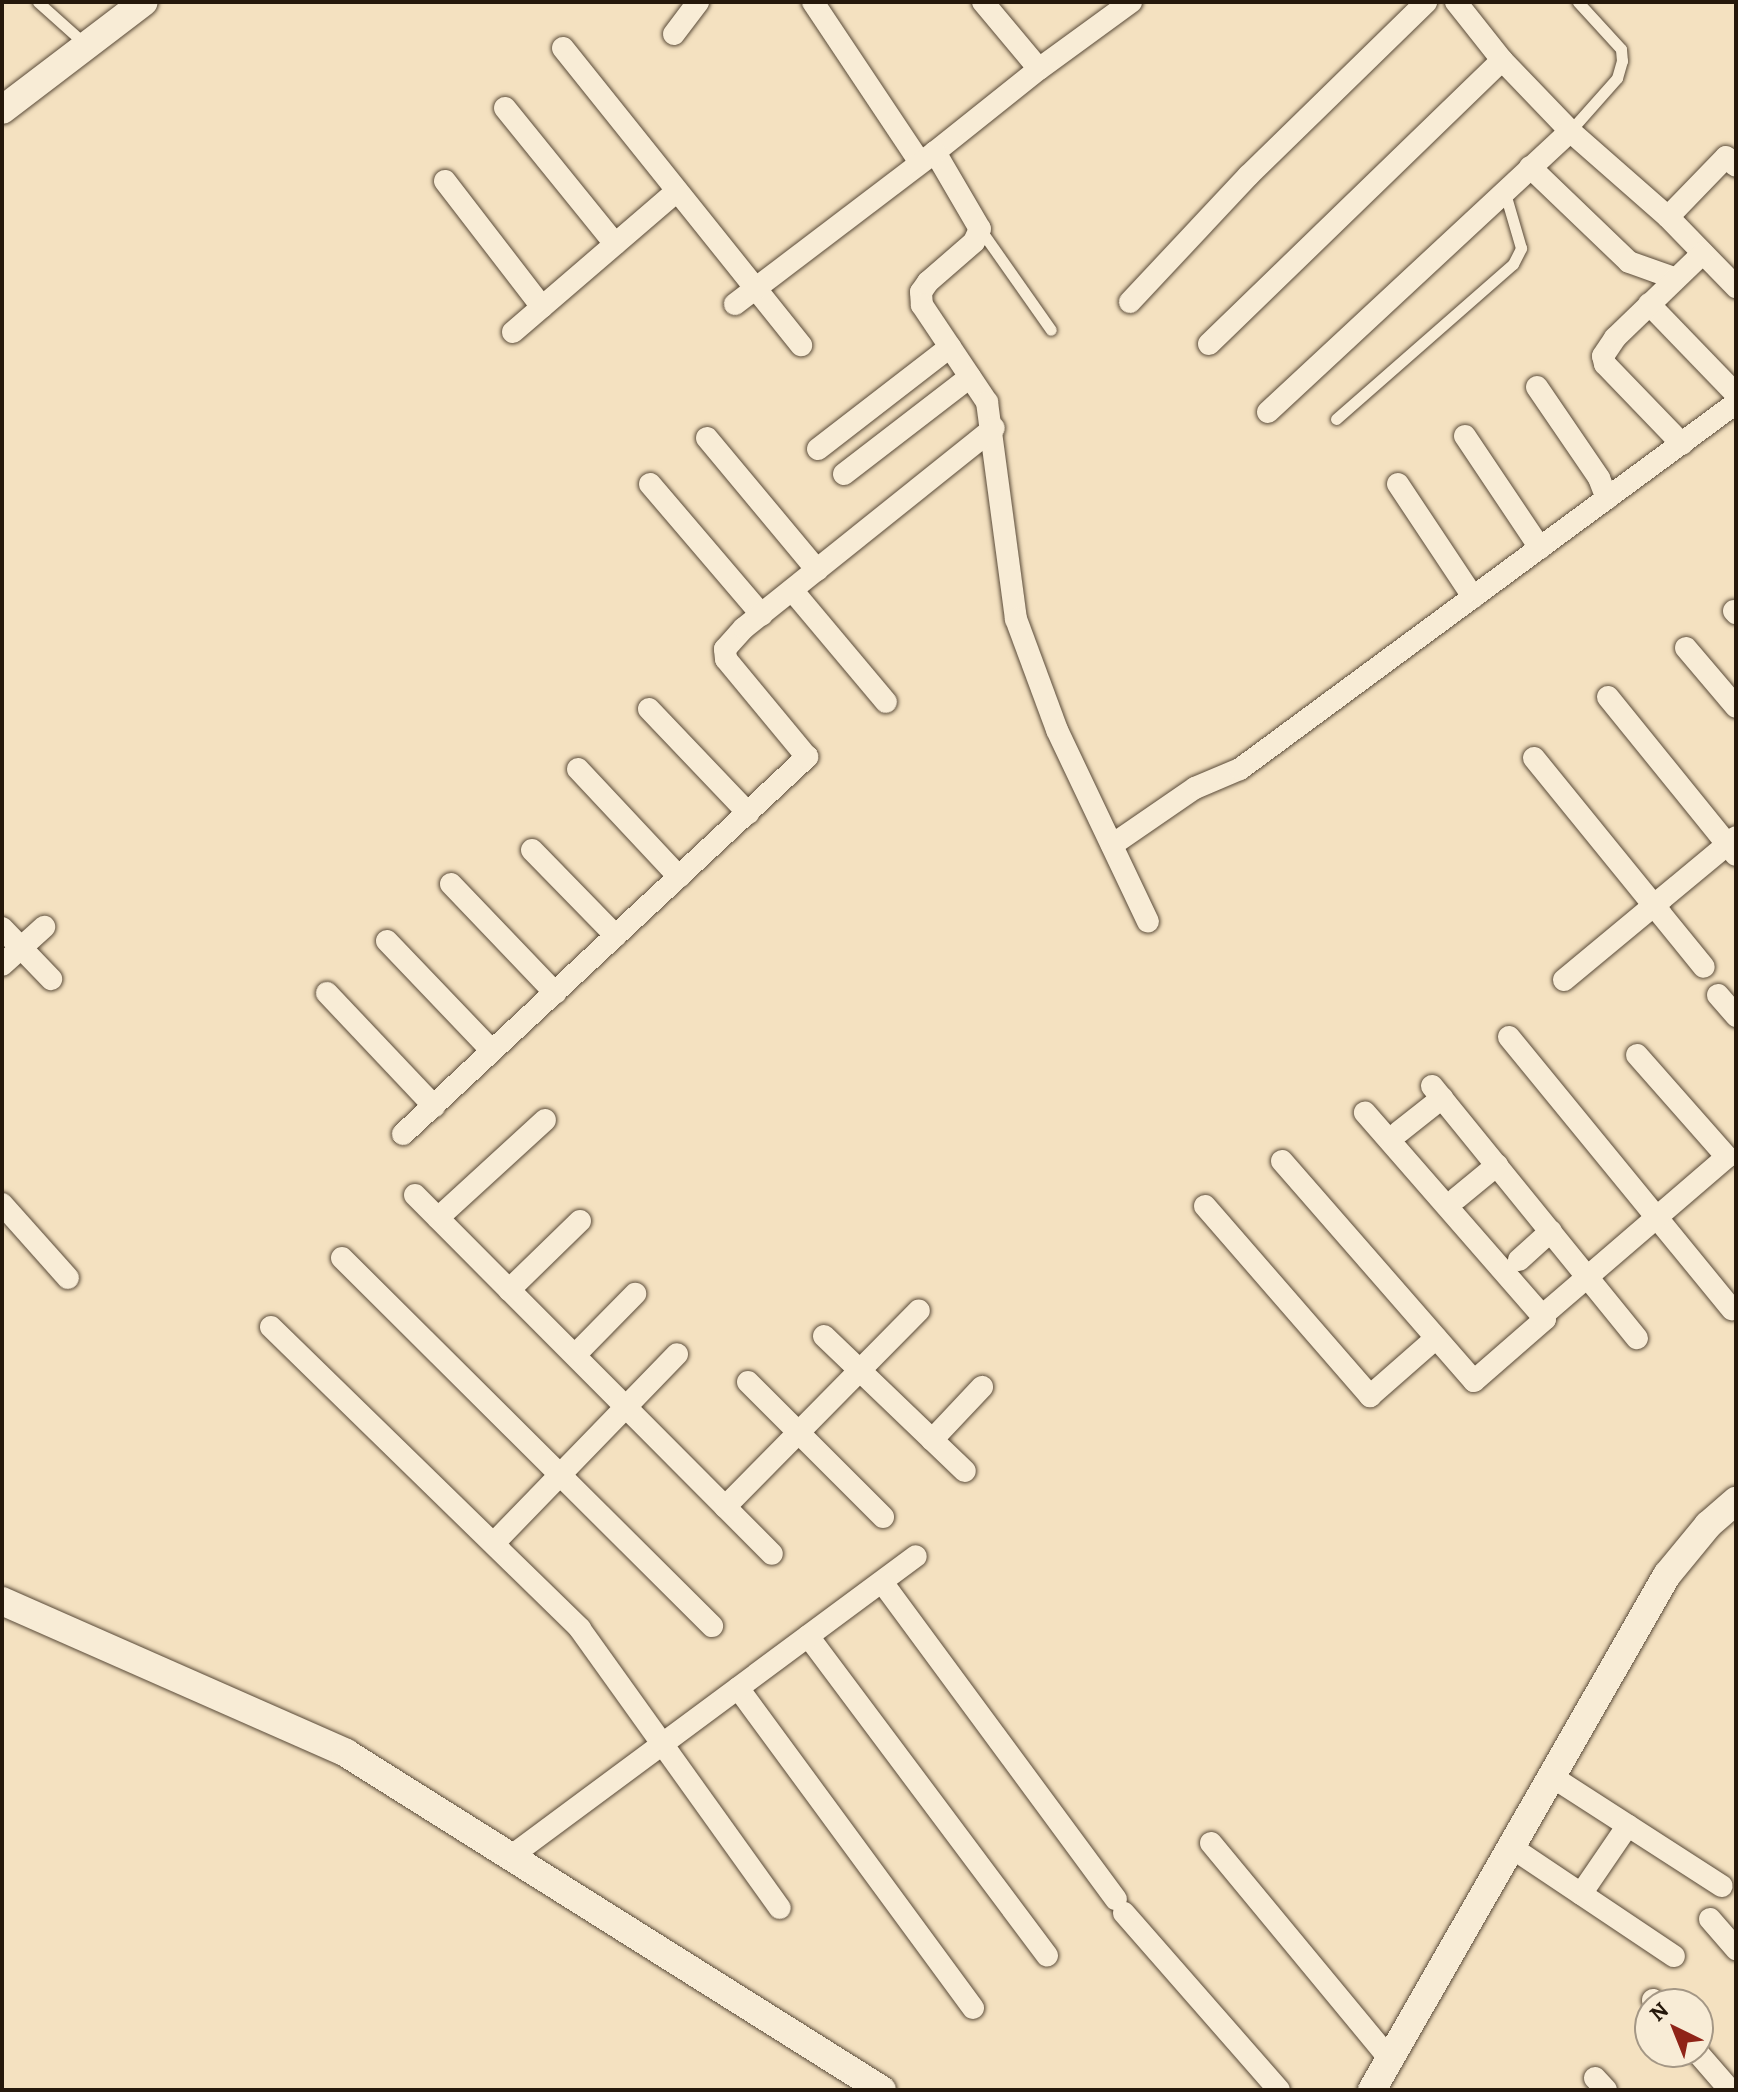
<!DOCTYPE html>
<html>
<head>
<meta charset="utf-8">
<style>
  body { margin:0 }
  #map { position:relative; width:1738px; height:2092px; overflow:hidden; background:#f4e1c0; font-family:Alegreya,serif }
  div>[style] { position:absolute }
  .roads { filter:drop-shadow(0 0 2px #594a38) drop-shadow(0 0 2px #594a38) }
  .service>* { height:11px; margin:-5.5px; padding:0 5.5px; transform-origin:5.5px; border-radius:5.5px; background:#f8ecd6 }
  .minor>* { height:22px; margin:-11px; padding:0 11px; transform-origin:11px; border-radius:11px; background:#f8ecd6 }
  .tertiary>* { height:28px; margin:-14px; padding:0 14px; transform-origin:14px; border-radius:14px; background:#f8ecd6 }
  span { translate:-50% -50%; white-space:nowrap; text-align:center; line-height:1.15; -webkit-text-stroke:7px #f8ecd6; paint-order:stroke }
  .frame { position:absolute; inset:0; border:4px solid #25180b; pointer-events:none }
  .north { position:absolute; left:1634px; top:1988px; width:80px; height:80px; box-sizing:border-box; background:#f8ecd6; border:2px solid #a49785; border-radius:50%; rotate:317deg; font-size:22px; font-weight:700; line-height:32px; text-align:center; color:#25180b }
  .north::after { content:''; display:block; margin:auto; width:28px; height:36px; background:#8f2418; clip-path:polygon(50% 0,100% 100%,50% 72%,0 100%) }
</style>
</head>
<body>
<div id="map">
  <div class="roads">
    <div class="service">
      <div style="left:38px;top:2px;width:63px;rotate:41.8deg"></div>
      <div style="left:1570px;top:131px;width:71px;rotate:-48.4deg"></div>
      <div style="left:1617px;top:78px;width:18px;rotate:-74deg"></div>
      <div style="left:1622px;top:61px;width:12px;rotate:-95deg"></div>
      <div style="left:1621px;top:49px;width:64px;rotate:-132.5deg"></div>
      <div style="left:980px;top:229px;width:123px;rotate:54.9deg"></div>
      <div style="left:1336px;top:419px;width:235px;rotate:-41.2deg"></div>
      <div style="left:1513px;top:264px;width:18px;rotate:-63deg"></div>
      <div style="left:1521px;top:248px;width:60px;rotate:-106.3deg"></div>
    </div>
    <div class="minor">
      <div style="left:813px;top:2px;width:191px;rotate:56.3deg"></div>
      <div style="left:983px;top:2px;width:87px;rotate:50.1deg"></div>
      <div style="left:1039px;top:69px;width:114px;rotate:-36.1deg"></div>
      <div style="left:1456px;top:2px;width:74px;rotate:51.6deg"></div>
      <div style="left:1502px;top:60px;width:98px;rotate:46.2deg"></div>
      <div style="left:1570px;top:131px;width:130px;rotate:41.3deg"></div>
      <div style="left:1668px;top:217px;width:83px;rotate:-46deg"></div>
      <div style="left:1726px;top:157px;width:13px;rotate:42deg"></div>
      <div style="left:674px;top:34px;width:40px;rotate:-53deg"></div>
      <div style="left:563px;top:48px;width:381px;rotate:51.3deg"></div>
      <div style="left:1039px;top:69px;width:133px;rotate:141.4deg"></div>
      <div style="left:935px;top:152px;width:89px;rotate:59.7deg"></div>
      <div style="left:980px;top:229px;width:14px;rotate:115deg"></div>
      <div style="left:974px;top:242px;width:61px;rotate:139deg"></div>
      <div style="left:928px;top:282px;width:12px;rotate:125deg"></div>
      <div style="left:921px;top:292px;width:13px;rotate:86deg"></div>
      <div style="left:922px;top:305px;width:117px;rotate:56.2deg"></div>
      <div style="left:987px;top:402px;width:219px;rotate:82.4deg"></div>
      <div style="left:1016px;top:619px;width:118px;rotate:69.7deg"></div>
      <div style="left:1057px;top:730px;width:212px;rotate:64.6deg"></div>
      <div style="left:505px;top:108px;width:175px;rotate:51deg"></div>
      <div style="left:1530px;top:167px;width:137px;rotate:43.8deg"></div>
      <div style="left:1629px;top:262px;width:48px;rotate:19.6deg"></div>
      <div style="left:445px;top:181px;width:159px;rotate:52.4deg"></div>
      <div style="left:1668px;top:217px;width:98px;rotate:45.8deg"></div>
      <div style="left:1130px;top:302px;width:173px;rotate:-46.9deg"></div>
      <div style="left:1248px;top:176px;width:249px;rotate:-44.3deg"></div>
      <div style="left:735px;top:304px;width:251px;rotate:-37.2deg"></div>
      <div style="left:1649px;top:304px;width:125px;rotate:46deg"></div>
      <div style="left:513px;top:332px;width:216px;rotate:-40.7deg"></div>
      <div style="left:1209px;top:344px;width:408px;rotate:-44.1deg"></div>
      <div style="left:1537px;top:387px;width:110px;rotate:55.7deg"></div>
      <div style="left:1599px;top:478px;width:22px;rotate:69deg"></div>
      <div style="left:1268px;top:412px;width:413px;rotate:-42.9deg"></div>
      <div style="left:1465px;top:436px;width:135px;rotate:56.2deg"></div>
      <div style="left:707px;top:438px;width:172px;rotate:50.2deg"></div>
      <div style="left:1682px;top:444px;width:111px;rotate:-133.9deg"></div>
      <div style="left:1605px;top:364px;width:8px;rotate:-104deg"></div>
      <div style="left:1603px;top:356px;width:22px;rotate:-56deg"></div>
      <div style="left:1615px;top:338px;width:122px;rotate:-44deg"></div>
      <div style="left:818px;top:449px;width:167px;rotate:-37.7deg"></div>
      <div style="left:844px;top:474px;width:159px;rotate:-37.6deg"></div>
      <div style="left:650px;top:484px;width:172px;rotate:49.5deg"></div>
      <div style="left:1398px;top:484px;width:136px;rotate:56.4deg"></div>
      <div style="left:792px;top:590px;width:146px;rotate:50deg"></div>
      <div style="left:1734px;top:611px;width:3px;rotate:45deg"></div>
      <div style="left:1686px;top:648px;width:77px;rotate:49.7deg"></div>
      <div style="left:1608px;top:697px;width:203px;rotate:51deg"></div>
      <div style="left:649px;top:709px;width:144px;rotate:46.4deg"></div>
      <div style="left:1534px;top:758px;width:269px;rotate:50.9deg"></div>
      <div style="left:578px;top:769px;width:148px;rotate:46.9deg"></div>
      <div style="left:1112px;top:845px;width:101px;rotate:-34.5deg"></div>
      <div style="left:1195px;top:788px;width:49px;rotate:-22.9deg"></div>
      <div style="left:1240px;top:769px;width:616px;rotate:-36.42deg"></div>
      <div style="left:532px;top:850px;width:120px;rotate:45.7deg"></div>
      <div style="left:451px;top:884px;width:151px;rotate:46.3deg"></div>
      <div style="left:2px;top:928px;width:71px;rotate:46.1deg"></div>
      <div style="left:387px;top:941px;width:152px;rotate:46.3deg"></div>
      <div style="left:2px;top:965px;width:57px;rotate:-42.1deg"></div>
      <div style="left:1564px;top:980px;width:224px;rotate:-39.7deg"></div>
      <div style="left:327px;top:993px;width:156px;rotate:46.6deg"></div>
      <div style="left:1718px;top:995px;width:28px;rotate:49deg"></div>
      <div style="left:1509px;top:1037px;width:352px;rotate:50.7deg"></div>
      <div style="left:1432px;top:1086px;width:325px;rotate:50.9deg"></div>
      <div style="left:1399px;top:1132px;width:55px;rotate:-38.3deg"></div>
      <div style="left:403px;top:1134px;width:553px;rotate:-43.02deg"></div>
      <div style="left:807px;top:757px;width:127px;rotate:-129.6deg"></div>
      <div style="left:726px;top:659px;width:10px;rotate:-96deg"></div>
      <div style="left:725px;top:649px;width:28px;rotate:-48deg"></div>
      <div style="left:744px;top:628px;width:320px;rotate:-38.7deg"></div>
      <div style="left:1282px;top:1161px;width:292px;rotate:48.9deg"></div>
      <div style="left:1474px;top:1381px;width:94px;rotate:-41.1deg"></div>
      <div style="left:1545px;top:1319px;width:274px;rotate:-131.1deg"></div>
      <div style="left:415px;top:1195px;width:506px;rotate:45.16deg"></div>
      <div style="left:1457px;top:1198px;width:52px;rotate:-39.5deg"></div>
      <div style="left:2px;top:1204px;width:99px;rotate:48.3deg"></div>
      <div style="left:1205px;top:1206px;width:252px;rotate:49deg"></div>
      <div style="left:1370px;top:1396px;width:88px;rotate:-41.3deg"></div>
      <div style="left:438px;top:1218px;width:145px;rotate:-42.5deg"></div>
      <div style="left:342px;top:1258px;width:522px;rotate:44.84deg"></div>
      <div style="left:1519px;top:1260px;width:43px;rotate:-42.2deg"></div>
      <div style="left:509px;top:1290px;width:99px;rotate:-44.2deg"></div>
      <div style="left:1542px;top:1316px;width:244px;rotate:-40.7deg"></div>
      <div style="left:1727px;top:1157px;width:136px;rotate:-131.4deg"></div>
      <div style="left:271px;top:1327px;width:432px;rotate:44.3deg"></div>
      <div style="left:580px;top:1629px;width:343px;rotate:54.4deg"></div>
      <div style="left:824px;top:1336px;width:195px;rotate:43.8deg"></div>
      <div style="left:575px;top:1355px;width:86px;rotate:-45.5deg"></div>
      <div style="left:748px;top:1382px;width:191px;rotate:45deg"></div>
      <div style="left:932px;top:1440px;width:73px;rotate:-46.7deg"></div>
      <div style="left:725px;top:1507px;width:276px;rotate:-45.4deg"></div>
      <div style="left:494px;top:1543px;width:263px;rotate:-45.9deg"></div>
      <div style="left:882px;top:1582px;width:394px;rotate:53.6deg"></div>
      <div style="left:808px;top:1636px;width:399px;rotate:53.2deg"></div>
      <div style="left:738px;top:1688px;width:397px;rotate:53.7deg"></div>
      <div style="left:1551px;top:1776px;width:203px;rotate:32.8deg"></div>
      <div style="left:1211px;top:1843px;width:279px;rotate:50.4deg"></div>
      <div style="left:1511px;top:1847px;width:196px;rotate:33.8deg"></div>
      <div style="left:510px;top:1857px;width:505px;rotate:-36.55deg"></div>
      <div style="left:1581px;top:1894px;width:83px;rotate:-55.7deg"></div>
      <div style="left:1124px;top:1913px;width:235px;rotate:48.8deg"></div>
      <div style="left:1710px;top:1919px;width:40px;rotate:49deg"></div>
      <div style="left:1653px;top:2000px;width:5px;rotate:53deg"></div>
      <div style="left:1697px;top:2052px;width:50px;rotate:49deg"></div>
      <div style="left:1595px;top:2078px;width:16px;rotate:47deg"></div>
    </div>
    <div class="tertiary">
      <div style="left:2px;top:110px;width:178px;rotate:-37.3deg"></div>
      <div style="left:2px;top:1601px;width:376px;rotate:23.8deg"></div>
      <div style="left:346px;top:1753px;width:633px;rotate:32.16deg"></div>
      <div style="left:1372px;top:2090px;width:594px;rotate:-60.2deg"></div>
      <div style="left:1667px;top:1575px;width:65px;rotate:-50.6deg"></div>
      <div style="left:1708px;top:1525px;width:37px;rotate:-41deg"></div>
    </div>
  </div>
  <div class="frame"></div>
  <div class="north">N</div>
</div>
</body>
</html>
